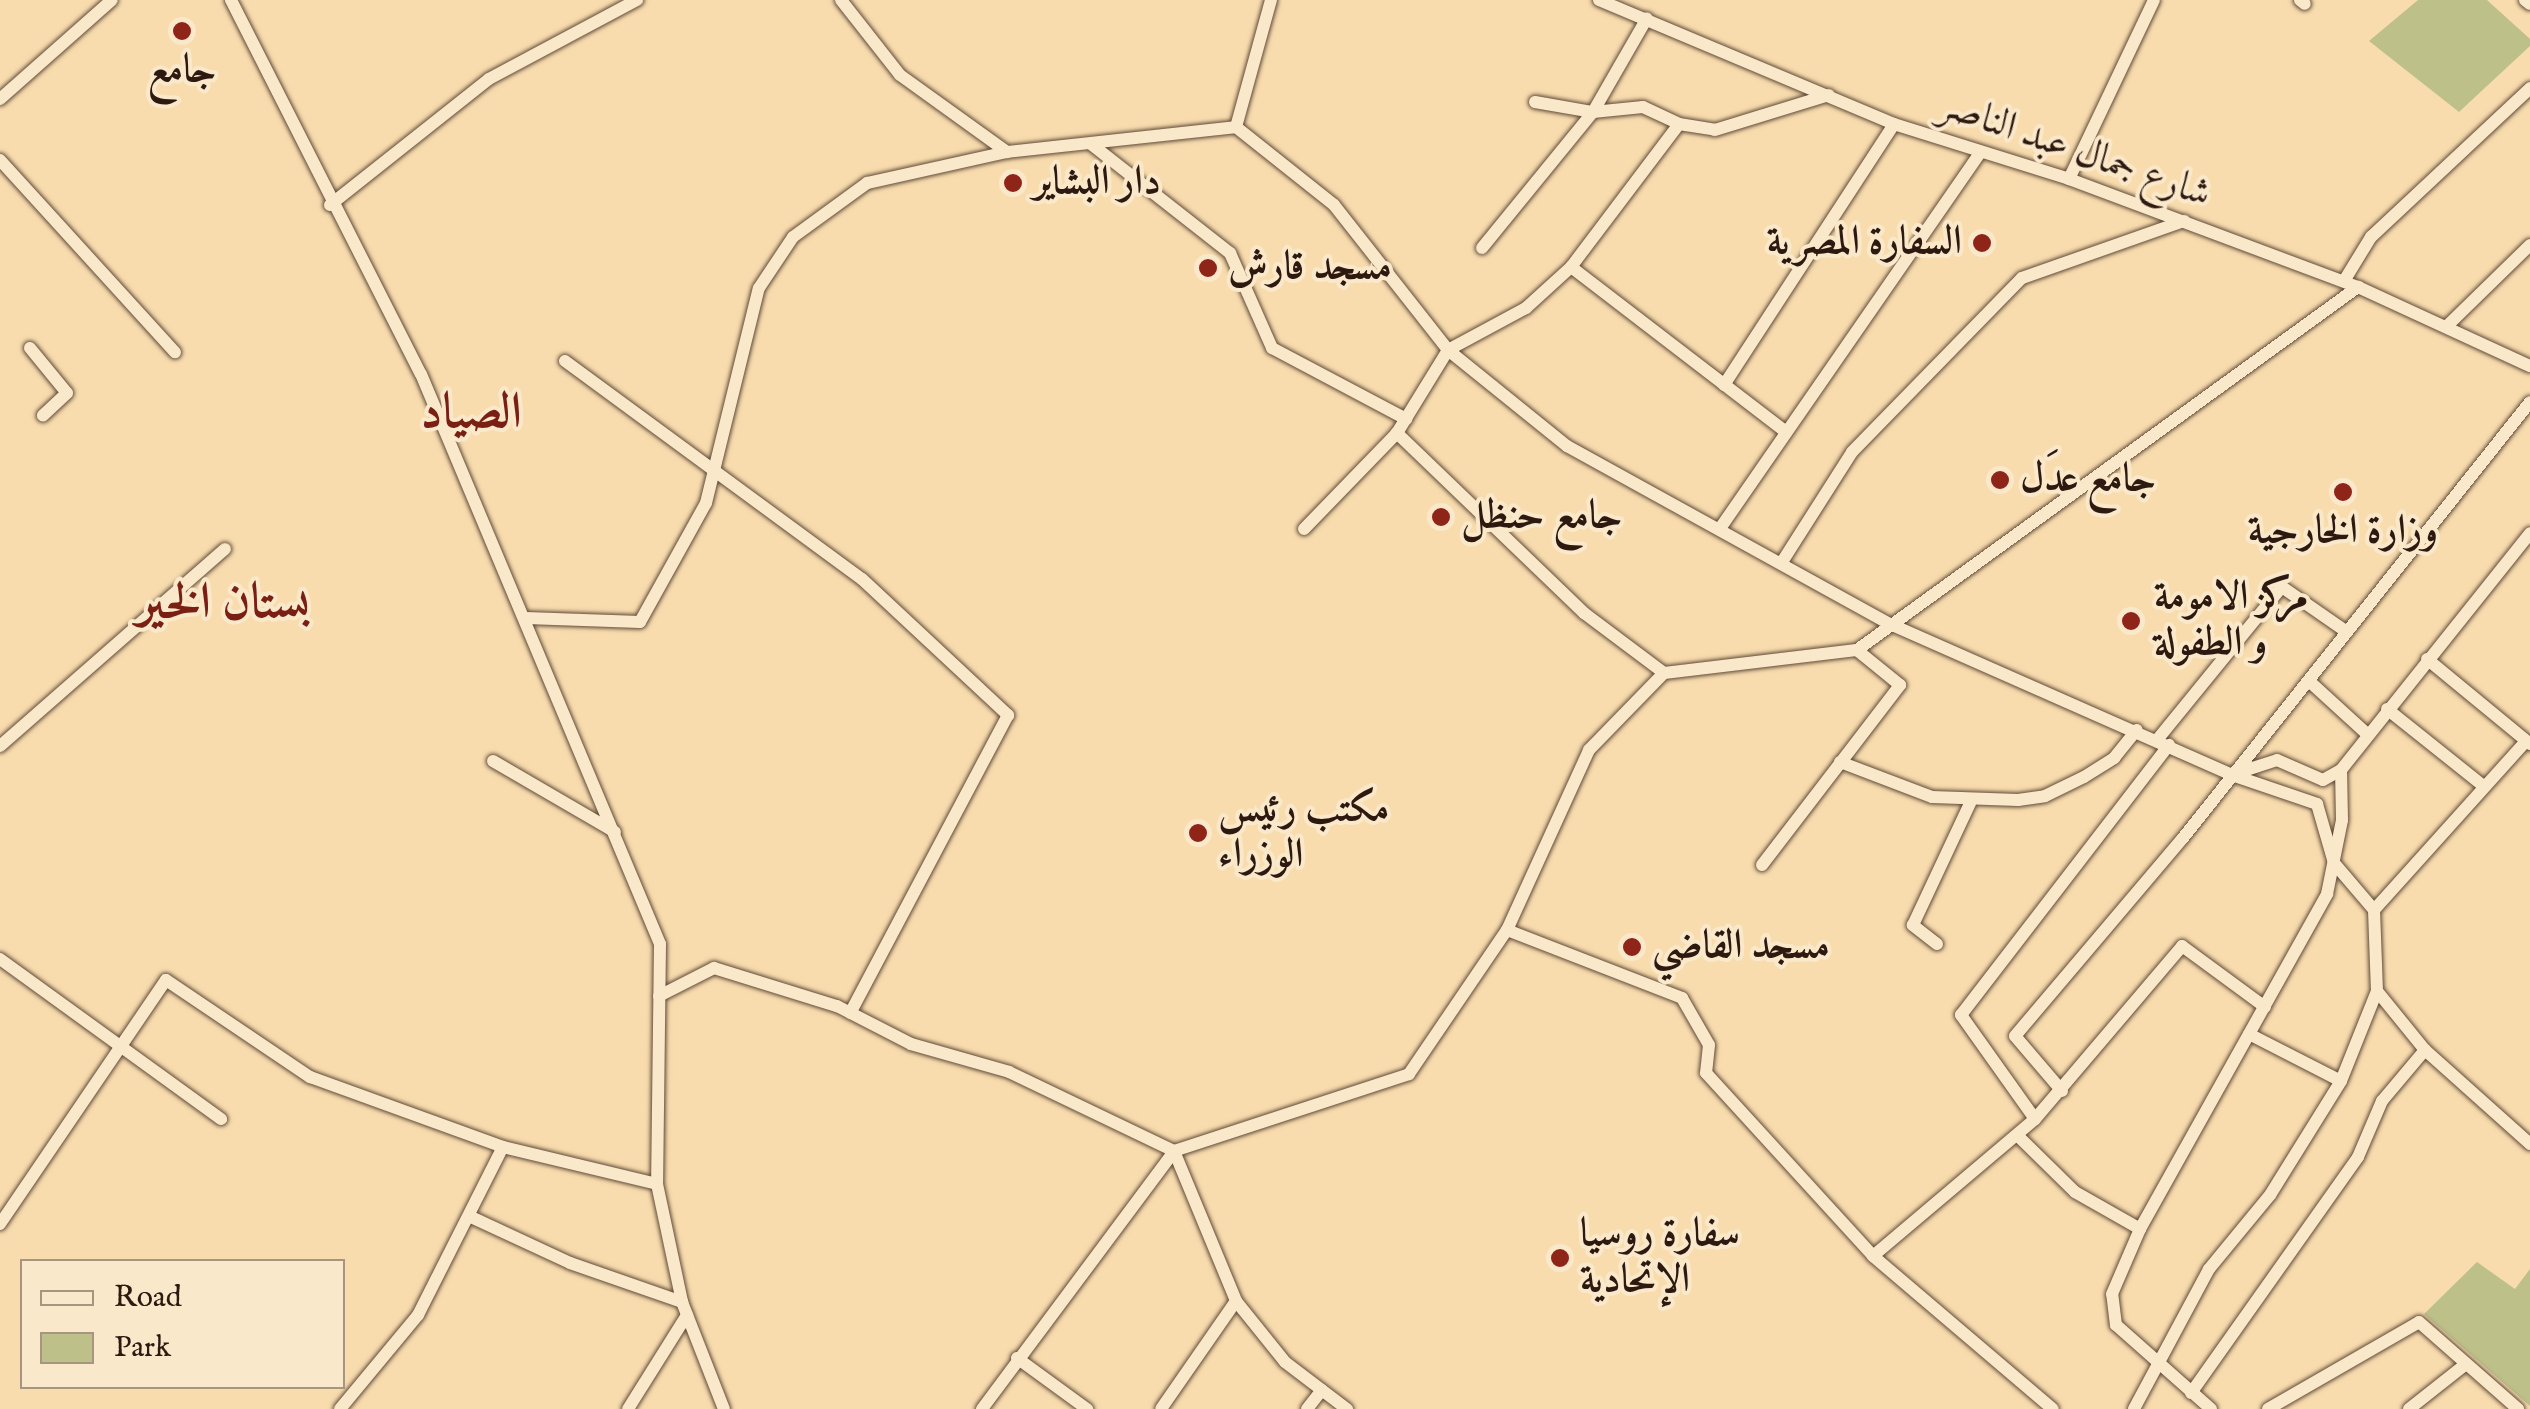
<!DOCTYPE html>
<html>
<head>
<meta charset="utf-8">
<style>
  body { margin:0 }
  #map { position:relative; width:2530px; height:1409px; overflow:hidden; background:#f8dcae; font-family:"IM FELL English",Amiri,serif }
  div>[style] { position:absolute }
  .green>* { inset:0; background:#bec08a }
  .roads { filter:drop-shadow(0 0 2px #604a38) drop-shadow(0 0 2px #604a38) }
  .street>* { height:12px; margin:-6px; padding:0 6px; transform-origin:6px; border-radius:6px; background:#fae8ca }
  .dots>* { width:28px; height:28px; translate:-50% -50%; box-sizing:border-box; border:5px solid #fae8ca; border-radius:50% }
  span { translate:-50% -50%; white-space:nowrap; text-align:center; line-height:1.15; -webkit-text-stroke:8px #fae8ca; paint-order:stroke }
  .poi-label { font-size:40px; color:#2e1911; font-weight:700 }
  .left { translate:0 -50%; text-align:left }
  .right { translate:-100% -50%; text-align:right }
  .street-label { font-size:40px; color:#2e1911 }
  .district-label { font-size:50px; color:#7a1f14; font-weight:700 }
  .legend { position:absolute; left:20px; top:1259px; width:325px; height:130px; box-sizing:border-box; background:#fae8ca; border:2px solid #a89580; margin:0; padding:12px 18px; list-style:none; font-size:30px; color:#2e1911 }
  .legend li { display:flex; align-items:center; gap:20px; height:50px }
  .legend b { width:50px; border:2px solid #a89580 }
</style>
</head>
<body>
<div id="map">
  <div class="green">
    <div style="clip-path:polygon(2418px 0,2487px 0,2530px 39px,2530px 46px,2459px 112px,2369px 41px)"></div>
    <div style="clip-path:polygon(2477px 1262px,2515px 1289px,2530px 1269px,2530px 1406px,2424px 1314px)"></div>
  </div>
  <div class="roads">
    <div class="street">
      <div style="left:231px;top:0;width:419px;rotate:63.1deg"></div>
      <div style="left:421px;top:374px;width:618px;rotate:67.25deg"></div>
      <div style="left:660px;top:944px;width:240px;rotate:90.7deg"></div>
      <div style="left:657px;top:1184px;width:121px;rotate:78deg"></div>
      <div style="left:682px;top:1302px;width:115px;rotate:68.6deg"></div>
      <div style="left:841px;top:0;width:95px;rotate:51.8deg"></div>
      <div style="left:900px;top:75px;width:132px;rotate:35.7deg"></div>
      <div style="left:1007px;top:152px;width:230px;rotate:-6.2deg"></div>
      <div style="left:1236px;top:127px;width:125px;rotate:38.5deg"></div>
      <div style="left:1334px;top:205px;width:184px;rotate:51.8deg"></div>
      <div style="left:1448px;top:350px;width:153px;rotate:38.9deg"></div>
      <div style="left:1567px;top:446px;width:369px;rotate:28.9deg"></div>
      <div style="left:1890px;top:624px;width:374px;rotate:23.8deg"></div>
      <div style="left:2232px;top:775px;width:90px;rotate:18.8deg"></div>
      <div style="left:2317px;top:804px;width:61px;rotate:73.9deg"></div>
      <div style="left:2334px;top:863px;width:62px;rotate:49.6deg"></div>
      <div style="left:2374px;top:910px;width:81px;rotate:87.9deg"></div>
      <div style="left:2377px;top:991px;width:97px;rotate:111.8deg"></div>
      <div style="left:2341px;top:1081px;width:134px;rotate:121.9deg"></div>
      <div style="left:2270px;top:1195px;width:96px;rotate:129.5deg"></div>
      <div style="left:2209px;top:1269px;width:159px;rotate:118.2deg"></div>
      <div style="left:1599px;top:0;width:320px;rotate:22.8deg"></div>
      <div style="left:1894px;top:124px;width:183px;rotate:17.4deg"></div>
      <div style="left:2069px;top:179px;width:309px;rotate:20.5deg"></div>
      <div style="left:2358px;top:287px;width:189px;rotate:24.7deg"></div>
      <div style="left:2300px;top:0;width:6px;rotate:39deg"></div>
      <div style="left:2525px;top:0;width:6px;rotate:39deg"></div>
      <div style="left:0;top:99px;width:149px;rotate:-41.5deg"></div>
      <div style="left:1535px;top:102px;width:59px;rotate:9.8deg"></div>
      <div style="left:1593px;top:112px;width:50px;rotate:-5.7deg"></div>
      <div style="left:1643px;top:107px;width:40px;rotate:25deg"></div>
      <div style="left:1236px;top:127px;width:132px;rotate:-74.6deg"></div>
      <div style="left:1091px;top:144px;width:177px;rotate:38.1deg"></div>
      <div style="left:1230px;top:253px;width:104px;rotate:66.1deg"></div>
      <div style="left:1272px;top:348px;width:152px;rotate:27.9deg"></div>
      <div style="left:0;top:160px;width:260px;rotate:47.7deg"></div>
      <div style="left:2069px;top:179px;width:198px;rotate:-64.6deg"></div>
      <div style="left:330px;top:205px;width:203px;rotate:-38.4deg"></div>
      <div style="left:489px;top:79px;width:168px;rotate:-28.1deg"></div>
      <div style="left:1482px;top:248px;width:176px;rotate:-50.8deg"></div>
      <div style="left:1593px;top:112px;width:108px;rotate:-60.1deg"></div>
      <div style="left:1571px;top:267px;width:271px;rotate:37.5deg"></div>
      <div style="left:2344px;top:281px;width:52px;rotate:-58.5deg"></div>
      <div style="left:2371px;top:237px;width:218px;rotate:-43.1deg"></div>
      <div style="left:2447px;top:326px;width:116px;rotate:-44.3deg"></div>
      <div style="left:30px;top:348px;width:58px;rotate:50.6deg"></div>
      <div style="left:67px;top:393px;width:33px;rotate:137deg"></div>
      <div style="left:565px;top:361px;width:368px;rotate:36.3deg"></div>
      <div style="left:862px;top:579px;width:200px;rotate:43deg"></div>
      <div style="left:1008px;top:715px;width:337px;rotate:117.9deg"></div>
      <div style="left:1724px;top:385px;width:311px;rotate:-56.9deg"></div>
      <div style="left:1721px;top:527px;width:456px;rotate:-55.3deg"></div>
      <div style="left:1304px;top:529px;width:134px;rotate:-45.9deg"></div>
      <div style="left:1782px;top:562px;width:130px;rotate:-57.5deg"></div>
      <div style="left:1852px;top:452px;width:243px;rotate:-45.7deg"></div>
      <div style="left:2022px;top:278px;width:172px;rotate:-19.4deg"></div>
      <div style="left:526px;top:618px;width:114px;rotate:2deg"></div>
      <div style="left:640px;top:622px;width:136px;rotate:-61deg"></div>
      <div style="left:706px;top:503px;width:221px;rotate:-76.2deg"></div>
      <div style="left:759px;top:288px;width:61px;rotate:-56.3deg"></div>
      <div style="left:793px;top:237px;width:92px;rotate:-36.1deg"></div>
      <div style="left:867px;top:183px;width:143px;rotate:-12.5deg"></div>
      <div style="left:2427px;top:659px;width:134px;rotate:39.5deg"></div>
      <div style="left:1664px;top:673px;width:100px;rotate:-143.1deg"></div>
      <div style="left:1584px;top:613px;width:260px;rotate:-136.1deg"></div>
      <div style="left:1397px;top:433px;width:97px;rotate:-58.4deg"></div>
      <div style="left:1448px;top:350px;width:89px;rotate:-28.3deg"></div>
      <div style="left:1526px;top:308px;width:61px;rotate:-42.3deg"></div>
      <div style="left:1571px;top:267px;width:179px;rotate:-52.9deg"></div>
      <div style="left:1679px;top:124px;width:36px;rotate:9deg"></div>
      <div style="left:1715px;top:130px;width:119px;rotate:-17.1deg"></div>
      <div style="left:2309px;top:681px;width:79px;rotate:42.4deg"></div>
      <div style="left:2387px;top:709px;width:120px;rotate:38.6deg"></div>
      <div style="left:2157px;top:740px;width:198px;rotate:-50.8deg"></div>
      <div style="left:2282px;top:587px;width:79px;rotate:34.7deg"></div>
      <div style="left:0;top:746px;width:299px;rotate:-41.2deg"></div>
      <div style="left:493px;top:761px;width:141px;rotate:30.2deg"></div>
      <div style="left:1840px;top:762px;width:98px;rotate:20.8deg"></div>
      <div style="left:1932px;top:797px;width:86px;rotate:2deg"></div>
      <div style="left:2018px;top:800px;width:27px;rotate:-8deg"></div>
      <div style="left:2045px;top:796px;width:43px;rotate:-26deg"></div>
      <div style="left:2084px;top:777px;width:36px;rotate:-32deg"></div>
      <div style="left:2114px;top:758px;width:36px;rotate:-51deg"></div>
      <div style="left:2234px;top:774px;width:45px;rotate:-18deg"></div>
      <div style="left:2277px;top:760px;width:50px;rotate:23.5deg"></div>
      <div style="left:2323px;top:780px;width:21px;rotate:-29deg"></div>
      <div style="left:2341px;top:770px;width:303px;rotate:-51.4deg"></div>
      <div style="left:1762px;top:865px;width:227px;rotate:-52.5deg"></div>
      <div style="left:1900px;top:685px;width:55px;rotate:-140.9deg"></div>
      <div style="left:2374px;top:910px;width:227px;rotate:-48deg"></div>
      <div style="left:1507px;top:930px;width:188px;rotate:21.2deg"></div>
      <div style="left:1682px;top:998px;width:54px;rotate:60.1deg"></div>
      <div style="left:1709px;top:1045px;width:28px;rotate:96deg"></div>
      <div style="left:1706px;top:1073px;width:248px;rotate:47.6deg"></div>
      <div style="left:1873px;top:1256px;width:236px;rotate:40.4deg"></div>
      <div style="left:1937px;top:944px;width:31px;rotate:-142deg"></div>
      <div style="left:1913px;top:925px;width:137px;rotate:-64.9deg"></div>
      <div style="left:0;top:959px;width:273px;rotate:35.9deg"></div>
      <div style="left:2377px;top:991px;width:76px;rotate:50.9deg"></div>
      <div style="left:2425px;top:1050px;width:141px;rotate:41.8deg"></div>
      <div style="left:659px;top:996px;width:62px;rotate:-27deg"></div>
      <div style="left:714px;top:968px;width:129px;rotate:17.2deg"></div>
      <div style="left:837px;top:1006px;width:83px;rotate:27.2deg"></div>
      <div style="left:911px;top:1044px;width:102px;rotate:15.9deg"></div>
      <div style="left:1009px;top:1072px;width:183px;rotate:25.6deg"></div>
      <div style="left:1174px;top:1151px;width:162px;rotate:67.5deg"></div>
      <div style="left:1236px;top:1301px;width:131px;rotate:124.8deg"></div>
      <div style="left:2249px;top:1034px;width:103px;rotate:27.1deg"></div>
      <div style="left:2062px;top:1091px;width:72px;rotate:-130.5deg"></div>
      <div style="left:2015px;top:1036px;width:260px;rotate:-49.7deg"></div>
      <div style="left:2183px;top:838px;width:557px;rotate:-51.48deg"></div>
      <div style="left:2035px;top:1119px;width:128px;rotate:-125.4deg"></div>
      <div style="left:1961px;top:1015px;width:341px;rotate:-52.4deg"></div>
      <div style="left:2017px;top:1135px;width:81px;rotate:44.5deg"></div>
      <div style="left:2075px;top:1192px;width:75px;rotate:29.6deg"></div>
      <div style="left:471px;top:1217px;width:109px;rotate:24.9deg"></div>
      <div style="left:570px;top:1263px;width:119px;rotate:19.2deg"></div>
      <div style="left:0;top:1224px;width:295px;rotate:-55.8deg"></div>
      <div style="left:166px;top:980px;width:174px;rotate:34deg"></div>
      <div style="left:310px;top:1077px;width:205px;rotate:19.9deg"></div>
      <div style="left:503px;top:1147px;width:158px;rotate:13.5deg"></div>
      <div style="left:1873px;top:1256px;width:212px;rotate:-40.2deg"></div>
      <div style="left:2035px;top:1119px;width:227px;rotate:-49.6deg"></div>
      <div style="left:2182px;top:946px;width:103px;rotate:36.3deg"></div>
      <div style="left:1236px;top:1301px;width:78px;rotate:51.2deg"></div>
      <div style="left:1285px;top:1362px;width:78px;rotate:37.2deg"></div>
      <div style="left:1017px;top:1358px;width:87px;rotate:36.1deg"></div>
      <div style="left:2191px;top:1393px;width:289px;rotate:-54.7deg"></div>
      <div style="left:2358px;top:1157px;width:61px;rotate:-66.8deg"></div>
      <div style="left:2382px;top:1101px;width:67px;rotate:-49.9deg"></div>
      <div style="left:340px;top:1409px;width:122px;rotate:-50.3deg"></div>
      <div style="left:418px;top:1315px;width:188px;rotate:-63.2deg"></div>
      <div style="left:628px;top:1409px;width:111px;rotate:-57.9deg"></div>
      <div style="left:982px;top:1409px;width:322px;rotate:-53.3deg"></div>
      <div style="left:1174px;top:1151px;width:247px;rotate:-18.1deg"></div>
      <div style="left:1409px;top:1074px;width:174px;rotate:-55.8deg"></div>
      <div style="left:1507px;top:930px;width:198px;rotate:-65.5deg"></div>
      <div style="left:1589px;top:750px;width:107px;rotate:-45.8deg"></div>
      <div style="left:1664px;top:673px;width:194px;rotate:-6.8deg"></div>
      <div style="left:1857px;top:650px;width:619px;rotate:-35.93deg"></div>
      <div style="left:1307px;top:1409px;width:24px;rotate:-52deg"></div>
      <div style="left:2211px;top:1409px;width:127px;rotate:-138.5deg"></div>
      <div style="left:2116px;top:1325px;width:31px;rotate:-97deg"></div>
      <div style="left:2112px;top:1294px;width:71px;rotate:-66.7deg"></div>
      <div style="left:2140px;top:1229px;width:384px;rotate:-60.8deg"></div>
      <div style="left:2327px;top:894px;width:76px;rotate:-78.5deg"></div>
      <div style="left:2342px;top:820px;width:50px;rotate:-91.1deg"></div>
      <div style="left:2268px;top:1409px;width:174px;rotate:-29.9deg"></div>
      <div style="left:2419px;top:1322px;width:132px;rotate:41.3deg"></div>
      <div style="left:2409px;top:1409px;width:73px;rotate:-38.3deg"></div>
    </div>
  </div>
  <div class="dots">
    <div style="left:182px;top:31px;background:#8f2418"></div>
    <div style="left:1013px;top:183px;background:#8f2418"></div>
    <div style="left:1982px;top:243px;background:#8f2418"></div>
    <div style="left:1208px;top:268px;background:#8f2418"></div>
    <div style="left:2000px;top:480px;background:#8f2418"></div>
    <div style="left:2343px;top:492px;background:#8f2418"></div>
    <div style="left:1441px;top:517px;background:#8f2418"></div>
    <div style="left:2131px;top:621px;background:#8f2418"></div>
    <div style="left:1198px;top:833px;background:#8f2418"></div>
    <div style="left:1632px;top:947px;background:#8f2418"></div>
    <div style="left:1560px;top:1258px;background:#8f2418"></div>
  </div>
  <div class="poi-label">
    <span style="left:182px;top:71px">جامع</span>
    <span class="left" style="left:1033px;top:183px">دار البشاير</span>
    <span class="right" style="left:1962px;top:243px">السفارة المصرية</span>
    <span class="left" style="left:1228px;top:268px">مسجد قارش</span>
    <span class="left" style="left:2020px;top:480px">جامع عدَل</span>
    <span class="left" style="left:1461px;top:517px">جامع حنظل</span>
    <span style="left:2343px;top:532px">وزارة الخارجية</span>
    <span class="left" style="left:2154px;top:621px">مركز الامومة<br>و الطفولة</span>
    <span class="left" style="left:1218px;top:833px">مكتب رئيس<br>الوزراء</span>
    <span class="left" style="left:1652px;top:947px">مسجد القاضي</span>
    <span class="left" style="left:1580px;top:1258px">سفارة روسيا<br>الإتحادية</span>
  </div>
  <div class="street-label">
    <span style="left:2075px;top:151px;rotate:19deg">شارع جمال عبد الناصر</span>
  </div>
  <div class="district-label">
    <span style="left:471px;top:414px">الصياد</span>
    <span style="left:223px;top:604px">بستان الخير</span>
  </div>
  <ul class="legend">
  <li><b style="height:12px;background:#fae8ca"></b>Road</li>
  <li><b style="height:28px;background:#bec08a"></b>Park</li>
  </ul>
</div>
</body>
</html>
